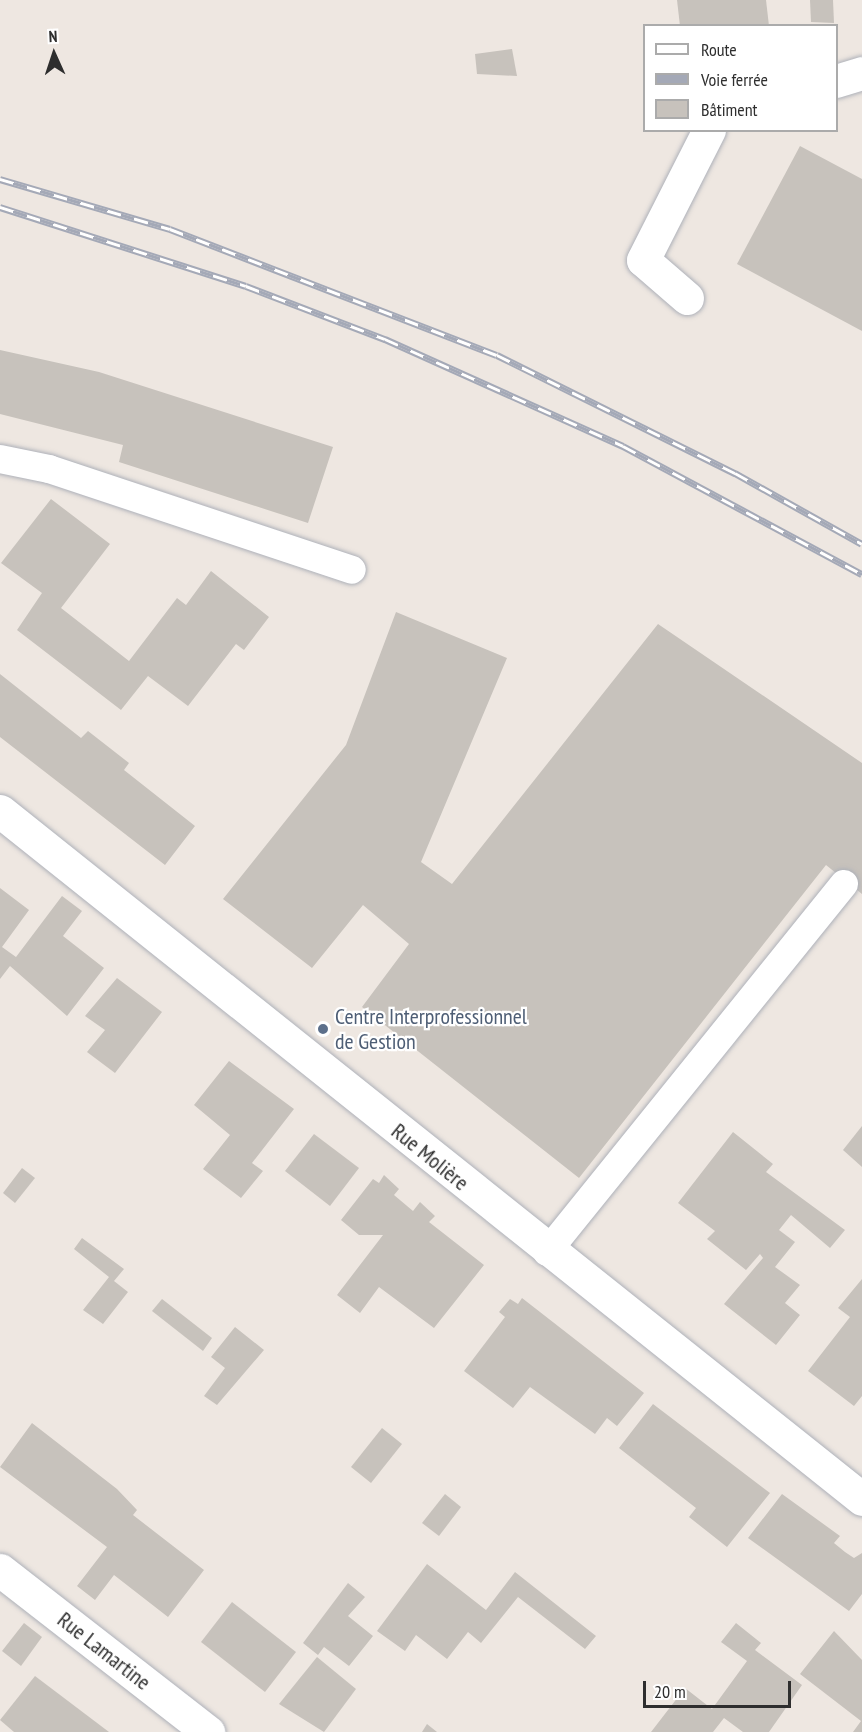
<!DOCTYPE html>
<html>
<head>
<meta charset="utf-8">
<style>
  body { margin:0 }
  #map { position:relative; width:862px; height:1732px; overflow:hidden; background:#eee7e1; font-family:"PT Sans Narrow",sans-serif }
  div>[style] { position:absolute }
  .building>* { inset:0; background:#c7c2bc }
  .roads { filter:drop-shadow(0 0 2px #aeb1b9) drop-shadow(0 0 2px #aeb1b9) }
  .lane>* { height:28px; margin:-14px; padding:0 14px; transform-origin:14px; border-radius:14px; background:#fff }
  .street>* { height:33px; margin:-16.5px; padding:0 16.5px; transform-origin:16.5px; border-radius:16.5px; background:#fff }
  .rail>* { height:7px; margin-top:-3.5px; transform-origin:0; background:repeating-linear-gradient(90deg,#fff 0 14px,#a4a9b7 0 28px); box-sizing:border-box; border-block:2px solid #a4a9b7 }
  .dots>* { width:16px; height:16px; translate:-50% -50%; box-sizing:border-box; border:3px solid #fff; border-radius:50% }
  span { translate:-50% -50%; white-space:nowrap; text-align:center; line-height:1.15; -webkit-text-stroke:4.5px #fff; paint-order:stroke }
  .service-label { font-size:22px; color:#4e5e75 }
  .left { translate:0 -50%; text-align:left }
  .street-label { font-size:22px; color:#2e2e2e }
  .legend { position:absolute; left:643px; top:24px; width:195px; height:108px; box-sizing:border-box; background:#fff; border:2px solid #ababab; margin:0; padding:8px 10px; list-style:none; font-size:18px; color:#2e2e2e }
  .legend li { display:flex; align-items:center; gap:12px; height:30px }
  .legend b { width:30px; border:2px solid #ababab }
  .north { position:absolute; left:24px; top:24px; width:60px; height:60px; -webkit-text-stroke:4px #fff; paint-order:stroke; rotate:357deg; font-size:16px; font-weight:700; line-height:24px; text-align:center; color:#2e2e2e }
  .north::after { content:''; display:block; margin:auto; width:21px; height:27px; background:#2e2e2e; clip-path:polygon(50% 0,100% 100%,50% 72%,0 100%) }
  .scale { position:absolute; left:643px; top:1681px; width:148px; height:27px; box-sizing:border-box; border:3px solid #2e2e2e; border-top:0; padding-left:8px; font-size:18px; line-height:21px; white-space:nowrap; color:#2e2e2e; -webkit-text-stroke:4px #fff; paint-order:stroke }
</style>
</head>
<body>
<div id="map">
  <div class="building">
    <div style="clip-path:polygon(677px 0,766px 0,769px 26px,680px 26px)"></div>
    <div style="clip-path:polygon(810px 0,833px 0,834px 23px,811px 22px)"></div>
    <div style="clip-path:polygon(512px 49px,517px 76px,477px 74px,475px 54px)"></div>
    <div style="clip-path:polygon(800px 146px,862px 179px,862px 331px,737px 264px)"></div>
    <div style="clip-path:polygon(0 350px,99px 372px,333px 447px,308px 523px,119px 462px,123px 445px,0 414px)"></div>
    <div style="clip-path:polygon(51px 499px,110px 544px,61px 608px,129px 661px,177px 598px,186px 605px,211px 571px,269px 617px,244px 650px,236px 644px,188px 706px,148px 676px,121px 710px,17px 630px,42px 593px,1px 563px)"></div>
    <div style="clip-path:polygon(396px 612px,507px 658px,421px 862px,452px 884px,658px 624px,862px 763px,862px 894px,826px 865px,579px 1178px,362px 1007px,409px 944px,363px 905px,312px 968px,223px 899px,346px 745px)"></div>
    <div style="clip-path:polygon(0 674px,81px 738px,88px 731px,129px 763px,124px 770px,195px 826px,165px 865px,0 737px)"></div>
    <div style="clip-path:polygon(0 888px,29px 910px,2px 947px,16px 957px,62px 896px,82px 911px,63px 936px,104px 968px,67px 1016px,10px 966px,0 979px)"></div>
    <div style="clip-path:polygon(117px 978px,162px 1012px,115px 1073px,87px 1052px,105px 1030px,85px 1016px)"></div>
    <div style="clip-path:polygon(229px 1061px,294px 1109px,252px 1163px,263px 1171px,241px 1198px,203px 1169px,230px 1135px,194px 1105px)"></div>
    <div style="clip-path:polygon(862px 1126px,862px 1167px,843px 1150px)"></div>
    <div style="clip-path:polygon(733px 1132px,773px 1164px,766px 1172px,845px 1230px,830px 1248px,791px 1215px,779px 1230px,795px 1242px,775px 1267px,800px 1285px,785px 1303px,800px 1315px,776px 1345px,724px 1304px,763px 1258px,760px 1254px,746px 1270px,707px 1239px,715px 1231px,678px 1203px)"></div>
    <div style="clip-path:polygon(314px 1134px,359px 1168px,330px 1206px,285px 1171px)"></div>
    <div style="clip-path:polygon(22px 1168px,35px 1178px,15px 1203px,3px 1193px)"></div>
    <div style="clip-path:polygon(384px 1175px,399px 1189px,394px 1195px,413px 1211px,420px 1202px,435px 1216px,429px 1222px,484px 1265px,434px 1328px,379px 1287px,360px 1313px,337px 1295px,383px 1235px,359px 1235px,341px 1220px,373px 1179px,379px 1183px)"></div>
    <div style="clip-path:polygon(82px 1238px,124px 1269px,114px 1281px,128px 1292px,103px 1324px,83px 1310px,109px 1277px,74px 1249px)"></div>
    <div style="clip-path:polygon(862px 1279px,862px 1396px,854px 1406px,808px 1371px,850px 1317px,838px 1308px)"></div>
    <div style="clip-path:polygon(522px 1298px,644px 1393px,617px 1426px,607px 1418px,595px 1434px,530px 1387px,513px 1408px,464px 1371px,505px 1317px,499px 1312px,510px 1299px,518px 1304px)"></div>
    <div style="clip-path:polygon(162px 1299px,212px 1338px,203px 1351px,152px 1311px)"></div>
    <div style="clip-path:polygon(235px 1327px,264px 1350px,217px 1405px,204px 1396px,225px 1368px,211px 1357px)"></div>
    <div style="clip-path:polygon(653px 1404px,770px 1493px,727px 1547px,689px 1517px,696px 1508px,619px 1448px)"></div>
    <div style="clip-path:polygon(32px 1423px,117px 1489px,137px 1510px,133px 1515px,204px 1570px,168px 1617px,114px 1575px,95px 1600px,77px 1586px,107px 1547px,0 1467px)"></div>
    <div style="clip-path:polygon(382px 1428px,402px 1444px,371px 1483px,351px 1467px)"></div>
    <div style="clip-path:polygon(445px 1494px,461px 1507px,439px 1536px,422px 1523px)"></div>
    <div style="clip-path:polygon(782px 1494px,840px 1536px,834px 1543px,845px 1552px,854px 1558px,862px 1553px,862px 1594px,849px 1611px,748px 1538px)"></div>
    <div style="clip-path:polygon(427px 1564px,486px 1610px,515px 1572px,596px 1636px,585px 1649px,518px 1597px,481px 1643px,468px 1632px,447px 1659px,416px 1635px,405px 1651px,377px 1631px)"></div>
    <div style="clip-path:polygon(348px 1583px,365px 1597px,348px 1616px,373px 1636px,349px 1666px,324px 1647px,318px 1655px,303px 1643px)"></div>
    <div style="clip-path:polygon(232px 1602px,296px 1652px,265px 1692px,201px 1642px)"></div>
    <div style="clip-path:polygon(24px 1623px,42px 1637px,21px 1666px,2px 1651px)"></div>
    <div style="clip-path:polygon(736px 1623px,761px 1643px,755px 1650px,802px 1685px,769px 1732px,743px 1732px,724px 1718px,713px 1732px,651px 1732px,685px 1688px,712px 1709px,747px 1661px,721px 1642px)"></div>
    <div style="clip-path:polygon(834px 1631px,862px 1660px,862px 1732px,853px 1732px,861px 1721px,800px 1674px)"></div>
    <div style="clip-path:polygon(317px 1657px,356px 1689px,324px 1732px,279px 1704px)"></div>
    <div style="clip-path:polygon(35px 1676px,109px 1732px,14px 1732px,0 1720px)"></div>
    <div style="clip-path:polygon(427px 1724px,437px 1732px,422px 1732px)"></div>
  </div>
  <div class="roads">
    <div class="lane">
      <div style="left:0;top:459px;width:50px;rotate:11.5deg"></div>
      <div style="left:49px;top:469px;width:319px;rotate:18.4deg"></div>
      <div style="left:547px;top:1252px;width:473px;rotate:-51.1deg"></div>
    </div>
    <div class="street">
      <div style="left:836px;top:81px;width:27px;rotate:-17deg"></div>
      <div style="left:687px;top:298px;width:58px;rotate:-139.2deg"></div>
      <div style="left:643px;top:260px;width:146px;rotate:-63.1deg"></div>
      <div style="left:0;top:811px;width:1103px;rotate:38.59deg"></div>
      <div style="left:0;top:1570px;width:264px;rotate:37.9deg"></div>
    </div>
  </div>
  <div class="rail">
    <div style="left:0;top:179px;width:177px;rotate:16.4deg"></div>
    <div style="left:170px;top:229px;width:350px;rotate:21.1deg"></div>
    <div style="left:497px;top:355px;width:266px;rotate:26.4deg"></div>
    <div style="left:735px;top:473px;width:145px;rotate:29.2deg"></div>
    <div style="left:0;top:207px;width:258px;rotate:17.8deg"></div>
    <div style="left:246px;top:286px;width:149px;rotate:20.9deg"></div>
    <div style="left:385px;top:339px;width:261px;rotate:24.2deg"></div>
    <div style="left:623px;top:446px;width:271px;rotate:28.2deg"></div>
  </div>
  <div class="dots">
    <div style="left:323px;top:1029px;background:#5c6f8a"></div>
  </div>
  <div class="service-label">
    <span class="left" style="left:335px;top:1029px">Centre Interprofessionnel<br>de Gestion</span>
  </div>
  <div class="street-label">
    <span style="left:430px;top:1157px;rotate:39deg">Rue Molière</span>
    <span style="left:104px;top:1651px;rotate:38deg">Rue Lamartine</span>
  </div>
  <ul class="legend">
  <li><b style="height:8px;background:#fff"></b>Route</li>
  <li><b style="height:8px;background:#a4a9b7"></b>Voie ferrée</li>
  <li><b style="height:16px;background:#c7c2bc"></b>Bâtiment</li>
  </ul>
  <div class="north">N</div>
  <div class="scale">20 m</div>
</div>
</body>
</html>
